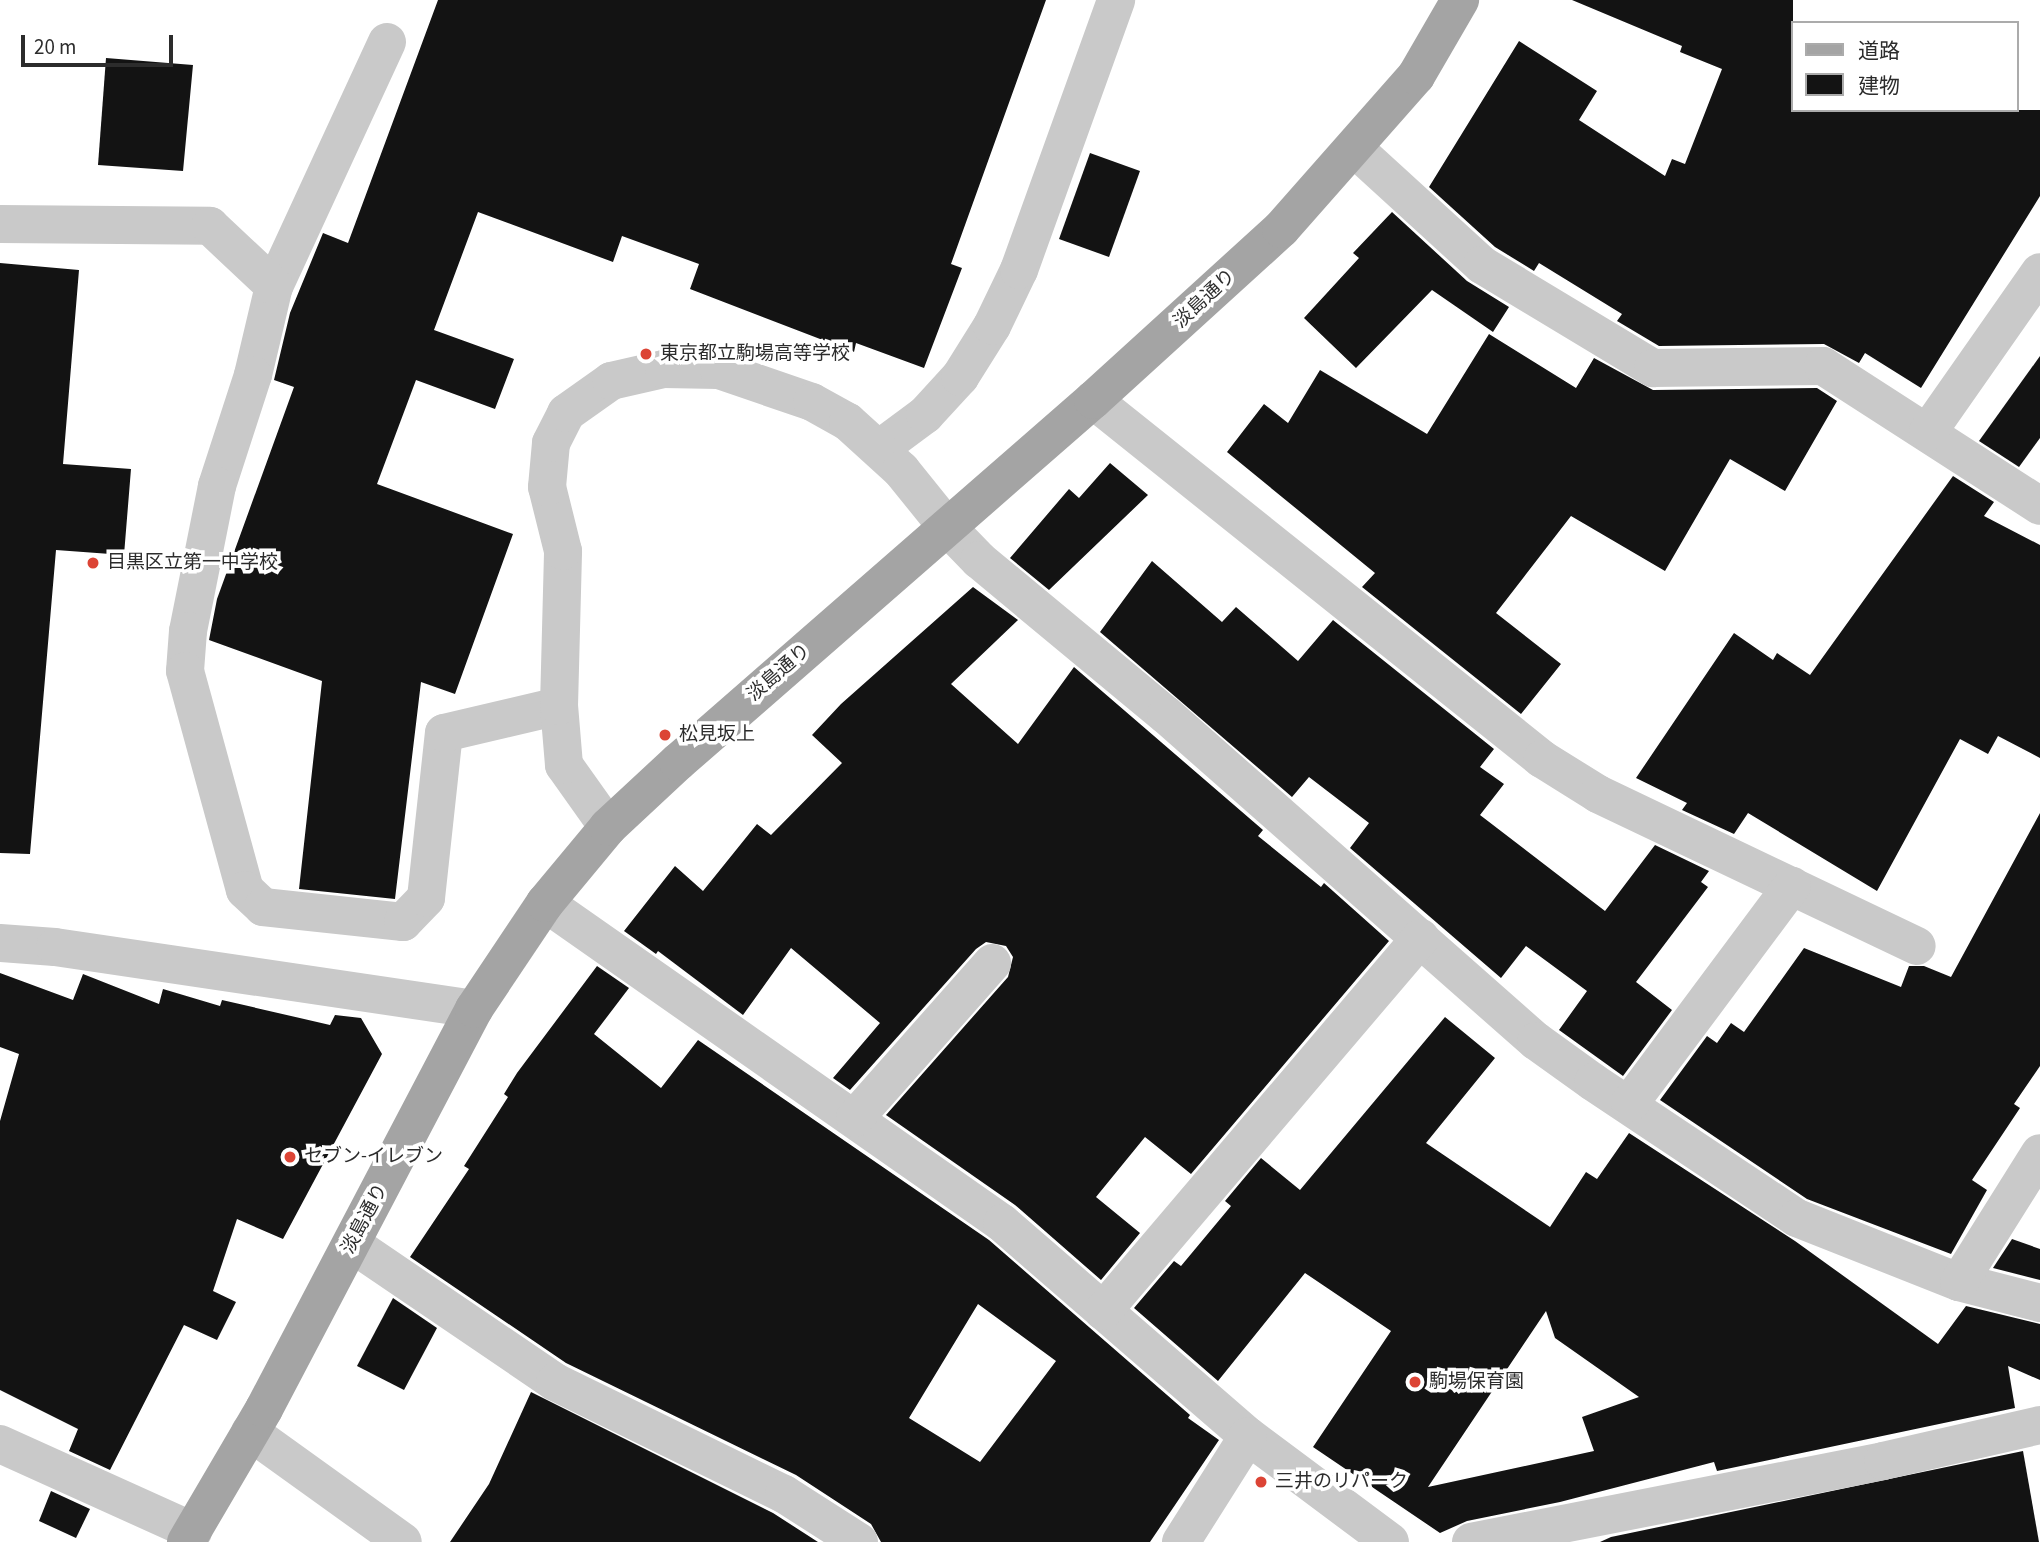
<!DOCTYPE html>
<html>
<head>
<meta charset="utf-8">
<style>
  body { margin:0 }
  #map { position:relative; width:2040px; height:1542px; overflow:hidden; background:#fff; font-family:"Source Sans 3","Noto Sans JP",sans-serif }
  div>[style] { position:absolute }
  .building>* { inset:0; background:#131313 }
  .minor>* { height:38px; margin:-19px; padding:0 19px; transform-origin:19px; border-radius:19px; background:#c9c9c9 }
  .major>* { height:38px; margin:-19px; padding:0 19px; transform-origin:19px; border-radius:19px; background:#a4a4a4 }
  .dots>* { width:19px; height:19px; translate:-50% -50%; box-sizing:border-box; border:4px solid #fff; border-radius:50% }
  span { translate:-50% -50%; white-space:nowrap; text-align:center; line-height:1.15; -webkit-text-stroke:7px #fff; paint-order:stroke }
  .street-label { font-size:19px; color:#2c2c2c }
  .poi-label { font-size:19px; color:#2c2c2c }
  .left { translate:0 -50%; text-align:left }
  .legend { position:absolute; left:1791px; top:21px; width:228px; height:91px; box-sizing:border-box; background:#fff; border:2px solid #ababab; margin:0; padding:9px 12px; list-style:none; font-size:21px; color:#2c2c2c }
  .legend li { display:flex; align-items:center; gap:14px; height:35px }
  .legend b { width:35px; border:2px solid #ababab }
  .scale { position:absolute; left:21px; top:35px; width:152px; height:32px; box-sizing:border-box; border:4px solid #2c2c2c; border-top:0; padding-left:9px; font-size:21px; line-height:24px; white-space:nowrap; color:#2c2c2c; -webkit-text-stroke:5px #fff; paint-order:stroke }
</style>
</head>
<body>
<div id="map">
  <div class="building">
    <div style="clip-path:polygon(438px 0,1046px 0,951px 264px,962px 268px,924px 368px,856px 343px,854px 352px,690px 289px,699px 264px,622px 236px,613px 262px,478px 212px,434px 330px,514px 359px,495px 409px,416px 380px,377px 484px,513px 534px,455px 694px,421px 682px,395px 899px,299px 889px,322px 681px,209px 640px,217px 599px,294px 387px,274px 380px,290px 313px,323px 233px,348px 243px)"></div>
    <div style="clip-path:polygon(1572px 0,1793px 0,1793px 110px,2040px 110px,2040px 196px,1921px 388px,1865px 353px,1859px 363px,1824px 344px,1659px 346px,1617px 321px,1622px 314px,1539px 263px,1534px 271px,1495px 247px,1429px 187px,1519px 41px,1597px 91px,1579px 120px,1665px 176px,1672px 159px,1685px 164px,1722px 69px,1680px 52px,1682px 46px)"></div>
    <div style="clip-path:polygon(106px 58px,193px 65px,183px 171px,98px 165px)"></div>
    <div style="clip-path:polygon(1090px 153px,1140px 171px,1109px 257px,1059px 239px)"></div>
    <div style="clip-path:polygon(1392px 212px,1467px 281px,1509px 307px,1493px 332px,1432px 290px,1356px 368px,1304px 318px,1359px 258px,1353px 253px)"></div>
    <div style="clip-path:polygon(0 263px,79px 270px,63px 464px,131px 469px,124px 555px,56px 550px,30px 854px,0 853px)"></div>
    <div style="clip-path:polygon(1489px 334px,1576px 388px,1594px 358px,1653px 390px,1817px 388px,1837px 401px,1785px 491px,1730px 459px,1665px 571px,1571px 516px,1496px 613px,1561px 664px,1521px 714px,1362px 587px,1375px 573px,1227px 452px,1264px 404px,1288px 423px,1320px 370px,1427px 434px)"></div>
    <div style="clip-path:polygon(2040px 356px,2040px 438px,2019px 467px,1979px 441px)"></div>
    <div style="clip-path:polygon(1110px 463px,1148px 495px,1049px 590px,1010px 558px,1069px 489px,1079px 498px)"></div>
    <div style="clip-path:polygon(1953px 476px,1994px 502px,1984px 516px,2040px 545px,2040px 758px,1998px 736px,1988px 754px,1960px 739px,1877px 891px,1748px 813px,1734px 834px,1682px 810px,1687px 803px,1636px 778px,1734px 633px,1773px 660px,1777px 653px,1810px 675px)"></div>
    <div style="clip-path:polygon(1152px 561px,1222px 622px,1236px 607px,1298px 661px,1333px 620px,1494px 749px,1480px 767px,1504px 784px,1480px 815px,1605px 911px,1655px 845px,1709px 871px,1701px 882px,1708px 887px,1636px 982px,1672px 1010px,1623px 1076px,1559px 1030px,1587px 991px,1526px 946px,1501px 978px,1350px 848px,1369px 823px,1309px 777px,1292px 797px,1100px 632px)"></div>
    <div style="clip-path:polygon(973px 587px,1018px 620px,951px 684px,1018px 744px,1074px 667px,1263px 830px,1258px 836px,1321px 887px,1324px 883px,1389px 941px,1191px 1174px,1145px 1137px,1096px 1197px,1140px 1233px,1101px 1280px,1015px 1205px,886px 1115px,1008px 977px,1013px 957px,1006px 946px,986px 942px,976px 949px,850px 1090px,833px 1078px,880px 1023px,791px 948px,743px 1015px,658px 951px,656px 954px,624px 931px,675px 866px,703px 891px,757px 824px,771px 835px,842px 763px,812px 735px,841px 704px)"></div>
    <div style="clip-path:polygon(2040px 813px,2040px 1066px,2014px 1104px,2020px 1108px,1972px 1180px,1987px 1190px,1951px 1254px,1807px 1199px,1660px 1100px,1707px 1036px,1717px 1043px,1731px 1023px,1744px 1032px,1804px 948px,1901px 987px,1909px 966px,1924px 966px,1951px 977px)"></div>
    <div style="clip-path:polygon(evenodd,597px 966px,629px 988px,594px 1034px,661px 1088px,698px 1040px,989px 1240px,1190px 1415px,1188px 1418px,1219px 1440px,1150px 1542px,881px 1542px,871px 1524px,796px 1475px,566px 1363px,410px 1257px,469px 1169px,464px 1166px,508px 1097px,504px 1094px,517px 1073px,597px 966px,978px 1304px,1056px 1361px,980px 1462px,909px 1418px,978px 1304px)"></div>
    <div style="clip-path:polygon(0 973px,73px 1000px,83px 974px,159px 1004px,163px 989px,220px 1006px,222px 1000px,330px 1025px,335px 1015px,361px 1018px,382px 1054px,283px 1239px,237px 1219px,213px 1291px,236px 1302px,217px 1340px,184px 1325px,110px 1470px,69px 1451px,78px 1429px,0 1390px,0 1121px,19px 1054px,0 1047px)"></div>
    <div style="clip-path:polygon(evenodd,1445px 1017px,1495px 1058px,1426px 1143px,1550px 1227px,1586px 1172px,1597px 1179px,1629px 1133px,1795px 1241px,1938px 1344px,1966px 1306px,2040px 1324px,2040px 1380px,2008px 1366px,2015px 1408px,1717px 1471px,1714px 1462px,1560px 1502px,1467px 1521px,1440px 1533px,1313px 1447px,1391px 1331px,1305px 1273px,1218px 1381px,1134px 1308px,1174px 1261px,1181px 1266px,1231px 1206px,1225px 1201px,1261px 1158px,1300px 1190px,1445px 1017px,1546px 1311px,1555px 1338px,1639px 1397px,1582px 1417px,1594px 1451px,1428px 1487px,1546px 1311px)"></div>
    <div style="clip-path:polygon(2012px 1239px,2040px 1249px,2040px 1280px,1993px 1268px)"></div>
    <div style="clip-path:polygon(393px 1298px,437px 1328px,404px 1390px,357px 1366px)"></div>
    <div style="clip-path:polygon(531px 1392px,773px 1513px,818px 1542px,450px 1542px,489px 1484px)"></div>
    <div style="clip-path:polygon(2023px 1451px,2039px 1542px,1600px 1542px,1611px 1537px)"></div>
    <div style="clip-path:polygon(51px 1491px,90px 1509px,76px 1538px,39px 1521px)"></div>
  </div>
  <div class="minor">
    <div style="left:387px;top:42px;width:269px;rotate:114.8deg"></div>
    <div style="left:274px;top:286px;width:91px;rotate:103.3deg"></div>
    <div style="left:253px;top:375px;width:117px;rotate:108deg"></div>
    <div style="left:217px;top:486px;width:148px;rotate:101.3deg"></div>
    <div style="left:188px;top:631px;width:40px;rotate:94.3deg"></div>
    <div style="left:185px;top:671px;width:227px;rotate:74.7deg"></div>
    <div style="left:245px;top:890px;width:25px;rotate:43deg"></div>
    <div style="left:263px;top:907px;width:141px;rotate:6.1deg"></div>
    <div style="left:403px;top:922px;width:33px;rotate:-46deg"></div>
    <div style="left:426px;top:898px;width:166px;rotate:-83.8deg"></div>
    <div style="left:444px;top:733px;width:118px;rotate:-13.2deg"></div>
    <div style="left:1355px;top:149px;width:172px;rotate:42.4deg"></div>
    <div style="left:1482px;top:265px;width:200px;rotate:31.1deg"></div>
    <div style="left:1653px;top:368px;width:170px;rotate:-0.7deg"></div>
    <div style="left:1823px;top:366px;width:258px;rotate:32.8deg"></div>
    <div style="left:0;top:224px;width:210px;rotate:0.5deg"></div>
    <div style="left:210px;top:226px;width:88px;rotate:43.2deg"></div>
    <div style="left:1093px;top:400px;width:575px;rotate:38.64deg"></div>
    <div style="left:1542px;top:759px;width:66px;rotate:32deg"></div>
    <div style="left:1598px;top:794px;width:353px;rotate:25.5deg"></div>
    <div style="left:1928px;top:432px;width:195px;rotate:-55deg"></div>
    <div style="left:879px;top:449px;width:57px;rotate:-36.5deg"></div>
    <div style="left:925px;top:415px;width:52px;rotate:-47.4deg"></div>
    <div style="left:960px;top:377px;width:60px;rotate:-57.9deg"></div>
    <div style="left:992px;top:326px;width:62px;rotate:-64.3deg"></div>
    <div style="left:1019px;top:270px;width:287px;rotate:-70.2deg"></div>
    <div style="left:608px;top:827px;width:76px;rotate:-125.4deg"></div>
    <div style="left:564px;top:765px;width:59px;rotate:-94.8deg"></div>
    <div style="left:559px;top:706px;width:155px;rotate:-88.5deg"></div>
    <div style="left:563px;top:551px;width:66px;rotate:-104deg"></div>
    <div style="left:547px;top:487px;width:44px;rotate:-84.8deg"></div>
    <div style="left:551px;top:443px;width:34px;rotate:-63deg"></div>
    <div style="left:566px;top:413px;width:55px;rotate:-35.4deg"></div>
    <div style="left:611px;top:381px;width:54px;rotate:-12.8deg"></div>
    <div style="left:664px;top:369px;width:55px;rotate:1deg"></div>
    <div style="left:719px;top:370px;width:98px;rotate:19deg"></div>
    <div style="left:812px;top:402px;width:41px;rotate:29.1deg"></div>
    <div style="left:848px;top:422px;width:72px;rotate:42.2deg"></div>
    <div style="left:901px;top:470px;width:73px;rotate:51.1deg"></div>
    <div style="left:947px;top:527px;width:46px;rotate:45.9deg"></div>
    <div style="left:979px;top:560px;width:243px;rotate:39.7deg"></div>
    <div style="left:1166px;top:715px;width:493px;rotate:41.4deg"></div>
    <div style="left:1536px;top:1041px;width:70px;rotate:35.7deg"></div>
    <div style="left:1593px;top:1082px;width:245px;rotate:33.7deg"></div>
    <div style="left:1797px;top:1218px;width:174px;rotate:21.6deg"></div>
    <div style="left:1959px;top:1282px;width:84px;rotate:14.5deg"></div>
    <div style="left:545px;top:903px;width:558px;rotate:35deg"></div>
    <div style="left:1002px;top:1223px;width:325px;rotate:40.9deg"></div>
    <div style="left:1248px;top:1436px;width:177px;rotate:36.7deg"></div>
    <div style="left:0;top:943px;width:55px;rotate:4.2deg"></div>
    <div style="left:55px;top:947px;width:424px;rotate:8.4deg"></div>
    <div style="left:1630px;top:1103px;width:271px;rotate:-53.3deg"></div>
    <div style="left:855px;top:1118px;width:207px;rotate:-48.5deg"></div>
    <div style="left:352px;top:1244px;width:245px;rotate:34.2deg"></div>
    <div style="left:555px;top:1382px;width:255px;rotate:26.1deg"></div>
    <div style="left:784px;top:1494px;width:89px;rotate:32.6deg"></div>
    <div style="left:1959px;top:1282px;width:152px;rotate:-57.9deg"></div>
    <div style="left:1103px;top:1311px;width:490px;rotate:-49.6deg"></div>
    <div style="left:250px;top:1432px;width:188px;rotate:35.7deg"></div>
    <div style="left:0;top:1444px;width:212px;rotate:24.3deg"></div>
    <div style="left:1181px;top:1542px;width:125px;rotate:-57.7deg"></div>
    <div style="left:1471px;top:1542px;width:420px;rotate:-11.1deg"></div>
    <div style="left:1883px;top:1461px;width:161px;rotate:-12.9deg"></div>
  </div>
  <div class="major">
    <div style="left:186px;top:1542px;width:154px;rotate:-59.6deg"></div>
    <div style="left:264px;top:1409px;width:452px;rotate:-62.3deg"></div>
    <div style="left:474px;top:1009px;width:128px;rotate:-56.2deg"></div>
    <div style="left:545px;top:903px;width:99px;rotate:-50.3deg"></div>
    <div style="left:608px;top:827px;width:96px;rotate:-42.9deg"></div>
    <div style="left:678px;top:762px;width:551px;rotate:-41.1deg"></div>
    <div style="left:1093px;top:400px;width:254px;rotate:-42.3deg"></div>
    <div style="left:1281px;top:229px;width:204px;rotate:-48.6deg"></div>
    <div style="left:1416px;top:76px;width:88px;rotate:-59.9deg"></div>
  </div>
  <div class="dots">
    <div style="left:646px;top:354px;background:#dc4435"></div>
    <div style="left:93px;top:563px;background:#dc4435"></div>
    <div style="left:665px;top:735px;background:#dc4435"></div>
    <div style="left:290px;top:1157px;background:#dc4435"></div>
    <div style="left:1415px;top:1382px;background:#dc4435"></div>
    <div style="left:1261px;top:1482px;background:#dc4435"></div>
  </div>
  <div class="street-label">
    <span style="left:1205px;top:299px;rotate:-43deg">淡島通り</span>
    <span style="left:779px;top:673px;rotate:-41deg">淡島通り</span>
    <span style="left:365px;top:1219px;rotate:-62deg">淡島通り</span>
  </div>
  <div class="poi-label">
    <span class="left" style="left:660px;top:354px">東京都立駒場高等学校</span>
    <span class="left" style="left:107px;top:563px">目黒区立第一中学校</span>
    <span class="left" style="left:679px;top:735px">松見坂上</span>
    <span class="left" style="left:304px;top:1157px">セブン-イレブン</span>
    <span class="left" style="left:1429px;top:1382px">駒場保育園</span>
    <span class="left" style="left:1275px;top:1482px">三井のリパーク</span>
  </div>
  <ul class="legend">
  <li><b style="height:9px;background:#a4a4a4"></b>道路</li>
  <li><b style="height:19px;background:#131313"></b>建物</li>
  </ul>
  <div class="scale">20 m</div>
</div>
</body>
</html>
